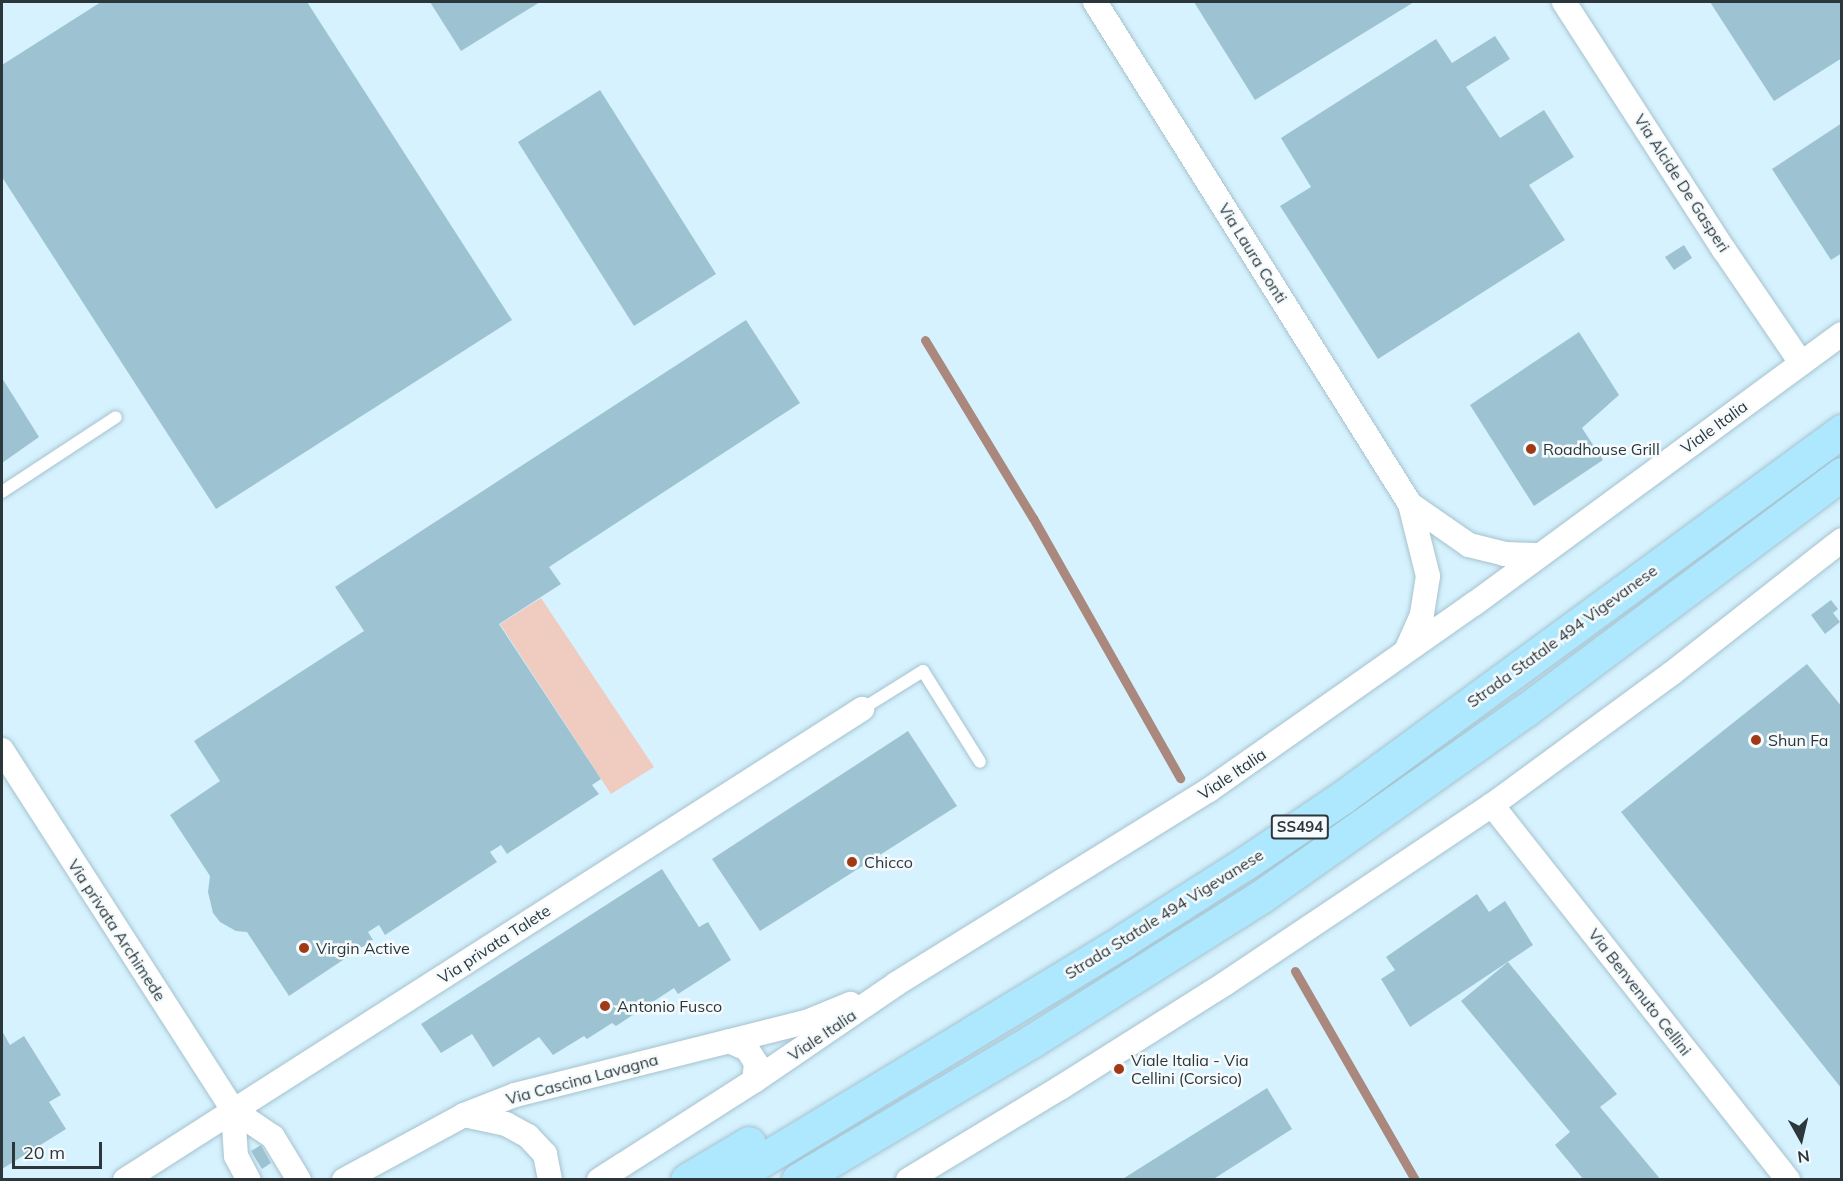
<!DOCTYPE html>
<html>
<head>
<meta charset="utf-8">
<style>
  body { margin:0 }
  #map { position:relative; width:1843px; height:1181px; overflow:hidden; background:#d5f2fe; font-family:Mulish,sans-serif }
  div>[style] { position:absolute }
  .green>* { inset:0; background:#efcbc0 }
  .stream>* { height:9px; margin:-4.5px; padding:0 4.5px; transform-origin:4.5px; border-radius:4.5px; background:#ab887d }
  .building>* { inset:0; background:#9dc3d2 }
  .roads { filter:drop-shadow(0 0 2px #a6c2ce) drop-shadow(0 0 2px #a6c2ce) }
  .lane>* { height:12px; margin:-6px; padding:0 6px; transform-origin:6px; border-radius:6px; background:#fff }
  .street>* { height:24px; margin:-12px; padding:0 12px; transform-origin:12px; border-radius:12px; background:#fff }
  .primary>* { height:33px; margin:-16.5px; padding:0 16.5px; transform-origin:16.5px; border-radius:16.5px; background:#ade8fe }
  .dots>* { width:16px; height:16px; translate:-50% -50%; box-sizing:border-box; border:3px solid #f5fbfd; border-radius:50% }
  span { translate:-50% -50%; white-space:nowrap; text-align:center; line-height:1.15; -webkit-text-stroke:5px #f5fbfd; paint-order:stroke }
  .shield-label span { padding:2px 4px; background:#f5fbfd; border:2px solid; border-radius:4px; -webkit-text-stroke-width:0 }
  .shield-label { font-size:15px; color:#2c373c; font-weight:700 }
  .street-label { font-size:16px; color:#2c373c }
  .poi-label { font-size:16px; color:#2c373c }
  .left { translate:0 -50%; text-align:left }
  .frame { position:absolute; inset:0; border:3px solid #2c373c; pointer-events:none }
  .north { position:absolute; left:1771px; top:1109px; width:60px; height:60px; -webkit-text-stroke:4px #f5fbfd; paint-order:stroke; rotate:172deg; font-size:16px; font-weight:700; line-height:24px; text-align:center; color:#2c373c }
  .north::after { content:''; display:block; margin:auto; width:21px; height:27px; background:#2c373c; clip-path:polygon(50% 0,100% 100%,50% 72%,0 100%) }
  .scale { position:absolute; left:12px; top:1142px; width:90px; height:27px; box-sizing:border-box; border:3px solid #2c373c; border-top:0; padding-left:8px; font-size:18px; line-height:21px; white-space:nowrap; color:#2c373c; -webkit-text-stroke:4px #f5fbfd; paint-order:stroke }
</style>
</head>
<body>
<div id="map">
  <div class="green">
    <div style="clip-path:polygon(541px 598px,654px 767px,611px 794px,500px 624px)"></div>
  </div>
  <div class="stream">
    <div style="left:925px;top:340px;width:208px;rotate:58.8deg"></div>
    <div style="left:1033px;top:518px;width:299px;rotate:60.5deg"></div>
    <div style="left:1295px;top:971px;width:241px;rotate:60.1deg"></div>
  </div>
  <div class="building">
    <div style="clip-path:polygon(101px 2px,307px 2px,512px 320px,216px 509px,2px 177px,2px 65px)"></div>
    <div style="clip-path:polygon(430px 2px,540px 2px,461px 51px)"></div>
    <div style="clip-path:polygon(1194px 2px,1414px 2px,1255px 100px)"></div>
    <div style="clip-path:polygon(1710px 2px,1842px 2px,1842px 58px,1774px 101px)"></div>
    <div style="clip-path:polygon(1495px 36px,1510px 59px,1466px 87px,1500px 138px,1544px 110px,1574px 157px,1529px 185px,1565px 240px,1378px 359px,1280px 206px,1311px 187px,1281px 138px,1436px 39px,1452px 63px)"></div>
    <div style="clip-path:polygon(600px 90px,716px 274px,634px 326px,518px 142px)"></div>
    <div style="clip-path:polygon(1842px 123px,1842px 253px,1831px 260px,1772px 169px)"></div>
    <div style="clip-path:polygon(1684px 245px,1692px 258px,1674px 270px,1665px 257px)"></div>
    <div style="clip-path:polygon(746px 320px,800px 403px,549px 567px,561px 584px,499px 624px,601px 779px,592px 785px,599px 794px,507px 854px,501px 845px,490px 852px,497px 862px,385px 935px,379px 925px,368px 932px,373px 940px,289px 996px,247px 932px,236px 931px,220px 922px,213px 913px,208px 892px,210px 876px,170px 815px,220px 781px,194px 741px,364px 631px,335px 587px)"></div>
    <div style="clip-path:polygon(1579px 332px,1619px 395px,1582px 428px,1603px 460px,1534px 506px,1470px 405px)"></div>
    <div style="clip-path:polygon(2px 378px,39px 437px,2px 463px)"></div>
    <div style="clip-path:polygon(1831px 600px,1838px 609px,1833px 613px,1840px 622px,1825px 634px,1811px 615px)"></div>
    <div style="clip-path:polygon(1807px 664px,1842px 707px,1842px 1089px,1621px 812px)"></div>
    <div style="clip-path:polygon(908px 731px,957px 806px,760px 931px,712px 859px)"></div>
    <div style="clip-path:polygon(662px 869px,699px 927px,708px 922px,731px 960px,678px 994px,674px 988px,616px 1026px,612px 1023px,587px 1039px,584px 1036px,553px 1055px,539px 1037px,493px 1067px,472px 1034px,441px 1053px,421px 1024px)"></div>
    <div style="clip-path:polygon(1477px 894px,1489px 912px,1505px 901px,1533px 945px,1410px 1027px,1381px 979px,1395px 970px,1386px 957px)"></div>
    <div style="clip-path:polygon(1508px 962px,1617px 1094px,1600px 1107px,1661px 1180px,1584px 1180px,1555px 1145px,1570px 1132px,1461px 1001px)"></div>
    <div style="clip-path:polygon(2px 1031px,10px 1045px,24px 1036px,61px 1095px,49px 1102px,66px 1129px,2px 1169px)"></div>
    <div style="clip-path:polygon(1267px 1088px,1292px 1129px,1212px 1180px,1121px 1180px)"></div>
    <div style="clip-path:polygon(261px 1145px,271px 1163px,262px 1169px,251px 1151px)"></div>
  </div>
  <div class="roads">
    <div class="lane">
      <div style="left:2px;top:492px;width:136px;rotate:-33.3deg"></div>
      <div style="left:862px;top:709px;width:72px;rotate:-31.9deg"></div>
      <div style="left:923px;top:671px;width:107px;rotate:57.9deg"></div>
    </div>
    <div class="street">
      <div style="left:1095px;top:2px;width:593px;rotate:57.89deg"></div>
      <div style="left:1410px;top:504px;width:74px;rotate:76deg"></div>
      <div style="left:1428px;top:576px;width:39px;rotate:99deg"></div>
      <div style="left:1422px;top:615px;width:39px;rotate:114deg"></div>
      <div style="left:1564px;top:2px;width:295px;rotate:57.2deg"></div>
      <div style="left:1724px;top:250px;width:137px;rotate:55.7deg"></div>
      <div style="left:1410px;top:504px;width:72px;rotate:34.8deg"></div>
      <div style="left:1469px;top:545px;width:36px;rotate:14deg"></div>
      <div style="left:1504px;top:554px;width:36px;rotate:2deg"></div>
      <div style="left:2px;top:750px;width:428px;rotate:57.3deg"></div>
      <div style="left:233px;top:1110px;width:48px;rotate:34deg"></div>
      <div style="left:273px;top:1137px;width:50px;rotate:58.8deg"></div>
      <div style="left:1492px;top:805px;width:478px;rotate:51.7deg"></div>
      <div style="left:729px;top:1041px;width:20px;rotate:24deg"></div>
      <div style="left:747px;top:1049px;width:17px;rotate:57deg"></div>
      <div style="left:756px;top:1063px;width:18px;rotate:96deg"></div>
      <div style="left:233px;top:1110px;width:46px;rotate:86.3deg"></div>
      <div style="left:236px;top:1156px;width:27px;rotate:62deg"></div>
      <div style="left:464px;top:1115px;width:43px;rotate:12.1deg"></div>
      <div style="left:506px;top:1124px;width:25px;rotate:29deg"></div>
      <div style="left:528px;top:1136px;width:25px;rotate:47deg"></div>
      <div style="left:545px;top:1154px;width:26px;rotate:79deg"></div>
      <div style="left:125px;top:1180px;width:875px;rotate:-32.58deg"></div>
      <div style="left:344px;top:1180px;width:136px;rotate:-28.4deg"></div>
      <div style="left:464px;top:1115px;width:55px;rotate:-21.4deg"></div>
      <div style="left:515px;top:1095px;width:300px;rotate:-14.1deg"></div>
      <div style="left:806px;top:1022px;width:48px;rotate:-22.2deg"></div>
      <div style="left:599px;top:1180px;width:184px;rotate:-32.6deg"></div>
      <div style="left:754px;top:1081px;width:172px;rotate:-34.3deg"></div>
      <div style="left:896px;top:984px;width:368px;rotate:-31.8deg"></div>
      <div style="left:1209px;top:790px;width:324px;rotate:-35.1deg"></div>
      <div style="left:1474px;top:604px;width:456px;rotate:-36.3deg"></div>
      <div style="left:908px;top:1180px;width:178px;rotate:-31.2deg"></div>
      <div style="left:1060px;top:1088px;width:196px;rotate:-32.3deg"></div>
      <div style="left:1226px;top:983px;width:320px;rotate:-33.8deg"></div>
      <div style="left:1492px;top:805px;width:222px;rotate:-36.2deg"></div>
      <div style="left:1671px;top:674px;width:217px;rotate:-38.1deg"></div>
    </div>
    <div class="primary">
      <div style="left:687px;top:1180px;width:72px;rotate:-30.8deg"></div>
      <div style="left:729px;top:1180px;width:461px;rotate:-31.2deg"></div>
      <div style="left:1123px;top:941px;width:143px;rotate:-32.5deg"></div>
      <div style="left:1244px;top:864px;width:120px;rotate:-34.1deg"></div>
      <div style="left:1343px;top:797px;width:619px;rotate:-36.26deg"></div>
      <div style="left:798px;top:1180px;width:272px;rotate:-30.7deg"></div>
      <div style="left:1032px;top:1041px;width:272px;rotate:-32.2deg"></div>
      <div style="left:1262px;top:896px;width:323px;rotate:-35.2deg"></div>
      <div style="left:1526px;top:710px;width:394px;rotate:-36.8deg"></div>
    </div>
  </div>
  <div class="dots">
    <div style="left:1531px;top:449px;background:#a03916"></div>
    <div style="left:1756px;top:740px;background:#a03916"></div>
    <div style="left:852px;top:862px;background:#a03916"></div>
    <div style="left:304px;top:948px;background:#a03916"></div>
    <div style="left:605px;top:1006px;background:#a03916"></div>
    <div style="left:1119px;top:1069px;background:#a03916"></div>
  </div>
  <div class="shield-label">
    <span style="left:1300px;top:827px">SS494</span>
  </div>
  <div class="street-label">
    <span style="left:1682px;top:183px;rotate:57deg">Via Alcide De Gasperi</span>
    <span style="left:1253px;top:253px;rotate:58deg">Via Laura Conti</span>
    <span style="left:1714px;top:427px;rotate:-36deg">Viale Italia</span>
    <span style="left:1562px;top:636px;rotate:-36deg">Strada Statale 494 Vigevanese</span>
    <span style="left:1232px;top:774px;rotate:-34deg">Viale Italia</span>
    <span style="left:1164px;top:914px;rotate:-32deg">Strada Statale 494 Vigevanese</span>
    <span style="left:117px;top:930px;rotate:57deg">Via privata Archimede</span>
    <span style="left:494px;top:944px;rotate:-33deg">Via privata Talete</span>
    <span style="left:1640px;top:992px;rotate:52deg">Via Benvenuto Cellini</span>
    <span style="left:822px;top:1035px;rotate:-34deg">Viale Italia</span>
    <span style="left:582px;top:1079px;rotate:-15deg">Via Cascina Lavagna</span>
  </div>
  <div class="poi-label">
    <span class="left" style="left:1543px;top:449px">Roadhouse Grill</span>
    <span class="left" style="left:1768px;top:740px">Shun Fa</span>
    <span class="left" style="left:864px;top:862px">Chicco</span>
    <span class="left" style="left:316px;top:948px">Virgin Active</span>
    <span class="left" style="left:617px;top:1006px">Antonio Fusco</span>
    <span class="left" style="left:1131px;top:1069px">Viale Italia - Via<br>Cellini (Corsico)</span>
  </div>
  <div class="frame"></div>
  <div class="north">N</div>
  <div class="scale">20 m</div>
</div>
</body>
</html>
